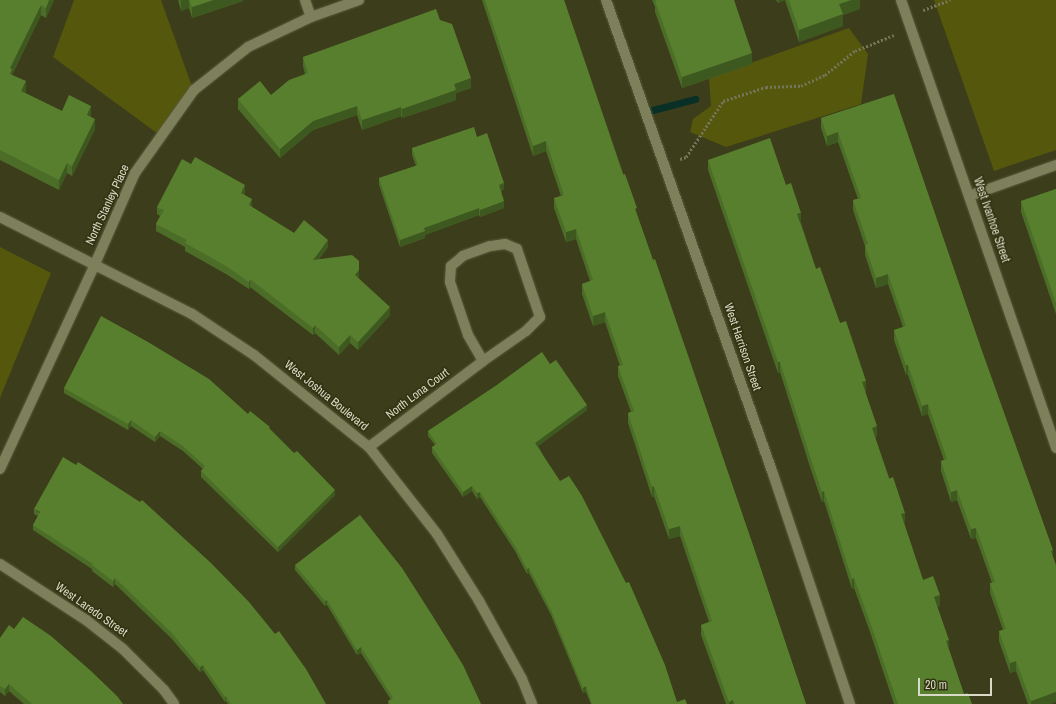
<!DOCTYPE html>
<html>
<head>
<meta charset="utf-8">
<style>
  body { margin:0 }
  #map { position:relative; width:1056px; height:704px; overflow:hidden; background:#3c3d1b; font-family:"Archivo Narrow",sans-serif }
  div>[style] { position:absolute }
  .green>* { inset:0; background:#55570c }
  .stream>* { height:7px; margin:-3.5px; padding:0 3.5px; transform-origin:3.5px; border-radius:3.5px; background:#093026 }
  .path>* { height:2.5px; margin-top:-1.25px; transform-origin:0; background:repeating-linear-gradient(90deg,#747559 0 2px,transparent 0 4px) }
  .roads { filter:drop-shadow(0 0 1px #595b3c) drop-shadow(0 0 1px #595b3c) }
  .minor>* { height:10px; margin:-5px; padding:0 5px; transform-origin:5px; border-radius:5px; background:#7d805b }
  .wall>* { inset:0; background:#4c6d28 }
  .shaded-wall>* { inset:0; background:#3e5920 }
  .building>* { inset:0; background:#587f2e }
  span { translate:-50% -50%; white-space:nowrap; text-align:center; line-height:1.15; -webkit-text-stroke:3px #323310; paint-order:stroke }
  .street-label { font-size:12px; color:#d8dac7 }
  .scale { position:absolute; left:918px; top:678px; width:74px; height:18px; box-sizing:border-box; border:2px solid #d8dac7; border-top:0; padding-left:5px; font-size:12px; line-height:14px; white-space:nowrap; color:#d8dac7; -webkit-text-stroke:3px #323310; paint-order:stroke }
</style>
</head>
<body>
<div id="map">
  <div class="green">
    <div style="clip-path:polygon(74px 0,161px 0,193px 89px,161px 136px,53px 57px)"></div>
    <div style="clip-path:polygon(934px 0,1056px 0,1056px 150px,994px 171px)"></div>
    <div style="clip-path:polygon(849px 28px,868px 54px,861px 104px,726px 147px,690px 132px,693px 119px,711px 106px,709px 78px)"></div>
    <div style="clip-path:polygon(0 247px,51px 273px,0 398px)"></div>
  </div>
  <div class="stream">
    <div style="left:645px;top:112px;width:52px;rotate:-14.6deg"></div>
  </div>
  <div class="path">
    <div style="left:923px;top:10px;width:29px;rotate:-20deg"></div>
    <div style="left:680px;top:159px;width:6px;rotate:-18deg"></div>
    <div style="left:686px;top:157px;width:67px;rotate:-56.5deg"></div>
    <div style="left:723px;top:101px;width:45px;rotate:-18deg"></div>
    <div style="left:766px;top:87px;width:35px;rotate:-2deg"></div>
    <div style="left:801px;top:86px;width:26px;rotate:-25deg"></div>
    <div style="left:825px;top:75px;width:38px;rotate:-39deg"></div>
    <div style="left:855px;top:51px;width:42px;rotate:-22.3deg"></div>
  </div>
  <div class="roads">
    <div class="minor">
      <div style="left:305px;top:0;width:18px;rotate:71deg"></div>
      <div style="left:606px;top:0;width:503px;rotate:70.59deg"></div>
      <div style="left:773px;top:474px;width:243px;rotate:71.5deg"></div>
      <div style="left:901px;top:0;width:474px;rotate:70.9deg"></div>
      <div style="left:969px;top:196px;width:92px;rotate:-19.6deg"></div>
      <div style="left:0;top:217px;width:215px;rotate:26.8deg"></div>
      <div style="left:192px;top:314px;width:74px;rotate:33.5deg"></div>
      <div style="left:254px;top:355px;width:147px;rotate:38.7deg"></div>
      <div style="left:369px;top:447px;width:110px;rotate:52deg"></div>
      <div style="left:437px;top:534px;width:79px;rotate:57.9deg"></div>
      <div style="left:479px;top:601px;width:89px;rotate:61.1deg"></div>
      <div style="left:522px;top:679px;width:27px;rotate:68deg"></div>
      <div style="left:369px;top:447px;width:143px;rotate:-37deg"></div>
      <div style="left:483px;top:361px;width:52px;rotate:-34.9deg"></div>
      <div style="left:526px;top:331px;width:20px;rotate:-45deg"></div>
      <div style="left:540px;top:317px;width:72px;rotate:-108.7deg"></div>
      <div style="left:517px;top:249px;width:13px;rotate:-157deg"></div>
      <div style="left:505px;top:244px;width:15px;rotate:172deg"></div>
      <div style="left:490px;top:246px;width:29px;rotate:160deg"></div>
      <div style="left:463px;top:256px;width:16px;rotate:140deg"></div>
      <div style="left:451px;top:266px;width:16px;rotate:94deg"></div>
      <div style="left:450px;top:282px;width:56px;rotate:71.2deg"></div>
      <div style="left:468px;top:335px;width:30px;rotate:60deg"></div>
      <div style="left:0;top:469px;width:226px;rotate:-65.1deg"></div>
      <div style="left:95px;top:264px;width:99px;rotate:-66.3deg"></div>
      <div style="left:135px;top:173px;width:102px;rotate:-54.6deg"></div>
      <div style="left:194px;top:90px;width:69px;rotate:-38.5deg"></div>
      <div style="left:248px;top:47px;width:70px;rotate:-25.5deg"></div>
      <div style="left:311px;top:17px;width:51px;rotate:-19.5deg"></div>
      <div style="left:0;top:564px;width:103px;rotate:33.1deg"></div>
      <div style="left:86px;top:620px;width:47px;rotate:38.1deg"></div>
      <div style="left:123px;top:649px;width:58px;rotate:45deg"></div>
      <div style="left:164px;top:690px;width:17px;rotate:54deg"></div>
    </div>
  </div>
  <div class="wall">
    <div style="clip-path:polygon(0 0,54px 0,46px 18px,41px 15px,12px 75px,26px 91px,25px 93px,62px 111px,91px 116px,91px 117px,95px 129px,72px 176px,67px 173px,59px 190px,0 160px)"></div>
    <div style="clip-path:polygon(178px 0,243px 0,243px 1px,192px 18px,189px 8px,181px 11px)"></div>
    <div style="clip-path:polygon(482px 0,564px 0,637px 214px,806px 704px,726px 704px,701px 635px,701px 625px,709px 622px,680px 536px,669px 539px,654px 496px,652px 497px,628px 423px,628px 413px,631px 412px,618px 376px,618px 366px,620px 366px,605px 322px,593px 326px,582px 294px,582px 284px,590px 281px,576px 239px,566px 242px,554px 208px,554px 198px,561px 196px,546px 151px,533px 156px)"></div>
    <div style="clip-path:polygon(652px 0,734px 0,752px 64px,682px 88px,655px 12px,655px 7px)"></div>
    <div style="clip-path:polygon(776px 0,860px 0,860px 9px,843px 15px,843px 26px,799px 42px,785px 0,778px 3px)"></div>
    <div style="clip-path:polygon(440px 20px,471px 88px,456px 93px,456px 100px,402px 118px,401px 116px,362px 130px,357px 115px,313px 130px,280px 158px,238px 109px,238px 99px,271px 95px,305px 74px,303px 66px,303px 57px)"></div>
    <div style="clip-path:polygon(894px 94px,1051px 704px,1028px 704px,1016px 671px,1010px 673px,999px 641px,999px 631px,1003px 630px,990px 593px,990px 583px,992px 583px,976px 538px,971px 539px,957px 500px,951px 502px,941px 471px,941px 461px,944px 460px,928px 414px,922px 416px,908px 375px,906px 375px,894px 340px,894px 330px,903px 327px,888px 284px,876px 288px,865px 255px,865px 246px,853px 210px,853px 200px,858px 199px,838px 142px,827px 146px,821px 128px,821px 118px)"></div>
    <div style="clip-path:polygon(477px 137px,504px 189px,501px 191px,504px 208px,480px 217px,479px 215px,425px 235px,425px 238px,400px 247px,379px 185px,379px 178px,416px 166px,412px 155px,412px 148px)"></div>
    <div style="clip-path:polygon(708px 160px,786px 185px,801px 223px,816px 269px,840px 323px,866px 391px,865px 392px,877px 437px,875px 437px,905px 523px,904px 523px,923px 580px,940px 606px,937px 606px,949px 649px,964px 694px,972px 704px,894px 704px,869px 629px,854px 588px,852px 589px,824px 501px,822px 502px,811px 470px,780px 372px,778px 373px,708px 170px)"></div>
    <div style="clip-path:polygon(191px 164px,245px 192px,244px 195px,252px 207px,294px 233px,328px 247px,319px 259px,359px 278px,359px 279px,390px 315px,358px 350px,350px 343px,339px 355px,315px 333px,313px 335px,250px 287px,249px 289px,226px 274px,185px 251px,185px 247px,156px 231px,156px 224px,160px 216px,157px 214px,157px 207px)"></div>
    <div style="clip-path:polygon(1056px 189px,1056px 314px,1021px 212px,1021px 201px)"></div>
    <div style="clip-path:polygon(550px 364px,587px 410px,538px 446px,677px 702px,687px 704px,591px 704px,586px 692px,583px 693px,551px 615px,529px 573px,527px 574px,515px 551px,480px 497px,477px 499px,472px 491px,463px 497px,432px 453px,432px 447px,435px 445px,428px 436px,428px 431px,494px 387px)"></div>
    <div style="clip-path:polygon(64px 388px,248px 414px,270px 430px,335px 495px,278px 552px,201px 477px,201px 471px,203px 469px,183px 451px,160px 436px,155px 442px,131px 426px,128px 430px,64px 393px)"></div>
    <div style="clip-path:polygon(34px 509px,326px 704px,228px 704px,226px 701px,225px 702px,203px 670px,200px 672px,171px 638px,115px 584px,113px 587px,92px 571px,92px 569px,33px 530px,33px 525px,38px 516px,34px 514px)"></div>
    <div style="clip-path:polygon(295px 565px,481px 704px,388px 704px,388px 701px,391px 700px,361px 653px,357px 655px,327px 605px,325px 606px,295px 570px)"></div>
    <div style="clip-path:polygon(0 638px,123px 704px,24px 704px,9px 691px,5px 696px,0 692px)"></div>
  </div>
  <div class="shaded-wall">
    <div style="clip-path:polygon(49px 0,54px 0,46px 18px,46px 8px)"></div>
    <div style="clip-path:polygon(181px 0,189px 0,189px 8px,181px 11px)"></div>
    <div style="clip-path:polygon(213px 0,243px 0,243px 1px,192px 18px,192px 7px)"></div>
    <div style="clip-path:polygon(778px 0,785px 0,778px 3px)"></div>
    <div style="clip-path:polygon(851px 0,860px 0,860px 9px,843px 15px,843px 26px,799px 42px,799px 30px,839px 4px)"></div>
    <div style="clip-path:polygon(41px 5px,41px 15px,12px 74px,12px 79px,10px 84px,10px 68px)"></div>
    <div style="clip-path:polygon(752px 53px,752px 64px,682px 88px,682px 77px)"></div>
    <div style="clip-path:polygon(471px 78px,471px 88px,456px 93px,456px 100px,402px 118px,402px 109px,454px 84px)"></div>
    <div style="clip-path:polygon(26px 81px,26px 91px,21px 101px,21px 91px)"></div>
    <div style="clip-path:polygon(91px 106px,91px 116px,87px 125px,87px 115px)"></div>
    <div style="clip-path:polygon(357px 106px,357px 115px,313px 130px,280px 158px,280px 149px,313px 121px)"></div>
    <div style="clip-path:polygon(401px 107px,401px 116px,362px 130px,362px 120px)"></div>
    <div style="clip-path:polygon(95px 119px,95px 129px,72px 176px,72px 166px)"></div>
    <div style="clip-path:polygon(838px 132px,838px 142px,827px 146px,827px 136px)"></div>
    <div style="clip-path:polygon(546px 141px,546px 151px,533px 156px,533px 146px)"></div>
    <div style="clip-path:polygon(67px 163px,67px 173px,59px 190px,59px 180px)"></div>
    <div style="clip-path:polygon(504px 183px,504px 189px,499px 191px,499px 185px)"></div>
    <div style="clip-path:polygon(245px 185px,245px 192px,241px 201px,241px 193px)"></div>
    <div style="clip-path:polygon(252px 199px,252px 207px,249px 205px)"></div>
    <div style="clip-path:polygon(504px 201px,504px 208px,480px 217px,480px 210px)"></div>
    <div style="clip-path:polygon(479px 208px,479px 215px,425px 235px,425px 238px,400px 247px,400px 240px,424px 228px)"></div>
    <div style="clip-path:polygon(801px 213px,801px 223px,797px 225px,797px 214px)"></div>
    <div style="clip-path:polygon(576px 229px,576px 239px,566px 242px,566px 232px)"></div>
    <div style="clip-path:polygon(328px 240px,328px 247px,313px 268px,313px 260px)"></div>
    <div style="clip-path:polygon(359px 270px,359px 278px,355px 283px,355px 275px)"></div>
    <div style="clip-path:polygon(888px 274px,888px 284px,876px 288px,876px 278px)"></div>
    <div style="clip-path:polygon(250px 279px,250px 287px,249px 289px,249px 282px)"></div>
    <div style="clip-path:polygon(390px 307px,390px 315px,358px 350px,358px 342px)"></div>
    <div style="clip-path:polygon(605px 312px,605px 322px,593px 326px,593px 316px)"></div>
    <div style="clip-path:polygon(315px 325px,315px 333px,313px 335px,313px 328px)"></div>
    <div style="clip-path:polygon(350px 335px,350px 343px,339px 355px,339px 347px)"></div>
    <div style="clip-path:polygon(778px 362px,780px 362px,780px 372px,778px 373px)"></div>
    <div style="clip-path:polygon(906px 365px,908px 365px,908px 375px,906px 375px)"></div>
    <div style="clip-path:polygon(866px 381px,866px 391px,862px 393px,862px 382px)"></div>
    <div style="clip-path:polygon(928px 404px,928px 414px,922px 416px,922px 406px)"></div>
    <div style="clip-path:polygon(587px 405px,587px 410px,535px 448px,535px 443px)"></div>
    <div style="clip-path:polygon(131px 420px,131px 426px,128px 430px,128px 424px)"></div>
    <div style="clip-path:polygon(877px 426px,877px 437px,872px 438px,872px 428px)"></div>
    <div style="clip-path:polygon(160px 431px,160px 436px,155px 442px,155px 437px)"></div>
    <div style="clip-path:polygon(472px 486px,472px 491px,463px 497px,463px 492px)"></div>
    <div style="clip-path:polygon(654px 486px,654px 496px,652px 497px,652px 487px)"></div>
    <div style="clip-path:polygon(335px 490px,335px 495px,278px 552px,278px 547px)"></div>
    <div style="clip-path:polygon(957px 490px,957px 500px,951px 502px,951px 492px)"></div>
    <div style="clip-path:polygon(824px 491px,824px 501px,822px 502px,822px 492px)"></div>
    <div style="clip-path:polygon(480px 492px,480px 497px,477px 499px,477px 493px)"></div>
    <div style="clip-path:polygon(905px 513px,905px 523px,901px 524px,901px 514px)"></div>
    <div style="clip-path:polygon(680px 526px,680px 536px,669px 539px,669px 529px)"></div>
    <div style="clip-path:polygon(976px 528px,976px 538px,971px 539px,971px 529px)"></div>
    <div style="clip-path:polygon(1053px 550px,1053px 560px,1051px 551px)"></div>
    <div style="clip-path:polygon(529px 568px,529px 573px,527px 574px,527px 569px)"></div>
    <div style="clip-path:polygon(115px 578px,115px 584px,113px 587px,113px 581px)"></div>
    <div style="clip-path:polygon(854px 578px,854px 588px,852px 589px,852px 579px)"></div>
    <div style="clip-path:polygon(940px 595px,940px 606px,934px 608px,934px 597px)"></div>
    <div style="clip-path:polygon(327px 600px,327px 605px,325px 606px,325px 601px)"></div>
    <div style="clip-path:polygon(949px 640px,949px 651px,946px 641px)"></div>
    <div style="clip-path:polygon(361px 647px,361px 653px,357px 655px,357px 650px)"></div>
    <div style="clip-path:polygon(1016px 661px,1016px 671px,1010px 673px,1010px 663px)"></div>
    <div style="clip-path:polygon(203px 665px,203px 670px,200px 672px,200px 667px)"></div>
    <div style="clip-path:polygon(9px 684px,9px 691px,5px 696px,5px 689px)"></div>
    <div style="clip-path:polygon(586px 686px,586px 692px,583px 693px,583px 688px)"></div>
    <div style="clip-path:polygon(1056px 692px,1056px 702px,1051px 704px,1031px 704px,1031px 701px)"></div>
    <div style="clip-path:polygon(226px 696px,226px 701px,225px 702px,225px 697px)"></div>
    <div style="clip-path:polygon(733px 700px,733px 704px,729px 704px,729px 702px)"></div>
  </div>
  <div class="building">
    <div style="clip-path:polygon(0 0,49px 0,46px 8px,41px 5px,10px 68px,12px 69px,10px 74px,26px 81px,21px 91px,62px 111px,69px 95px,91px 106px,87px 115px,95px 119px,72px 166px,67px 163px,59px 180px,0 150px)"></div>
    <div style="clip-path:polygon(189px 0,213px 0,192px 7px)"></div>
    <div style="clip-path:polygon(485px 0,564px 0,623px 175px,625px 174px,637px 208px,635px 209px,653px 260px,655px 259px,754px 548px,806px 704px,735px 704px,733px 700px,729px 702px,701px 625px,712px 621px,680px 526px,669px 529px,654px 486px,652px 487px,628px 413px,634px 411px,618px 366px,623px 365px,605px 312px,593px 316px,582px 284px,593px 280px,576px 229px,566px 232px,554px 198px,564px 195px,546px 141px,533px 146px)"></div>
    <div style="clip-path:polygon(656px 0,734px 0,752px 53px,682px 77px,655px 1px,656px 1px)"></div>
    <div style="clip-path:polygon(789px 0,851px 0,839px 4px,843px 14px,799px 30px)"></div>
    <div style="clip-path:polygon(436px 9px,440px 20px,452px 24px,471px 78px,454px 84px,456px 90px,402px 109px,401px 107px,362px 120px,357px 106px,313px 121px,280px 149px,238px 99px,260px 81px,271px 95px,289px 80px,308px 73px,303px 57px)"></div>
    <div style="clip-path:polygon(894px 94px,981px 348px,1053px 550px,1051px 551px,1056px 565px,1056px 692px,1031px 701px,1016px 661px,1010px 663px,999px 631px,1006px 629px,990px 583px,995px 582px,976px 528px,971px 529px,957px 490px,951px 492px,941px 461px,947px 459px,928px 404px,922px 406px,908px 365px,906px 365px,894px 330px,906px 326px,888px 274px,876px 278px,865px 245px,868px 244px,853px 200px,861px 198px,838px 132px,827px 136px,821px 118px)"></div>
    <div style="clip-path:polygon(474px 127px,477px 137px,487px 133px,504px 183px,499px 185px,504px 201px,480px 210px,479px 208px,424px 228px,425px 231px,400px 240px,379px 178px,418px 165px,412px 148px)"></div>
    <div style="clip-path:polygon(770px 138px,786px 185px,791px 183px,801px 213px,797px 214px,816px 269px,820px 267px,840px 323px,846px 321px,866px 381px,862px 382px,877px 426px,872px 428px,889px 479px,893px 477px,905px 513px,901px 514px,923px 580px,933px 576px,940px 595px,934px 597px,949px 640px,946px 641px,964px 694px,968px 693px,972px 704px,898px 704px,869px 619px,854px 578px,852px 579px,824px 491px,822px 492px,811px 459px,780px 362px,778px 362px,708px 160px)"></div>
    <div style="clip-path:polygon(195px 157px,245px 185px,241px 193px,252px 199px,249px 205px,294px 233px,304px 220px,328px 240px,313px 260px,352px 255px,359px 261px,359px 270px,355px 275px,390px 307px,358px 342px,350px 335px,339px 347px,315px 325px,313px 328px,250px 279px,249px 282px,226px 266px,185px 243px,187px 240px,156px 224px,164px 210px,157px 207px,182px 159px,191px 164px)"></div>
    <div style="clip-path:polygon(1056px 189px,1056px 303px,1021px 201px)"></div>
    <div style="clip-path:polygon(101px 316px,148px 342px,209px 379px,248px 414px,250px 411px,270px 427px,269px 428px,294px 453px,297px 451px,335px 490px,278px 547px,201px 471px,205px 466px,183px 446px,160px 431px,155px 437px,131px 420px,128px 424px,64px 388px)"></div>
    <div style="clip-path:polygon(542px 352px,550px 364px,556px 360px,587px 405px,535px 443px,560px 481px,569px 476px,582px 496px,626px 583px,629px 582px,665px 665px,677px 702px,685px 699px,687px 704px,592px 704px,586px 686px,583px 688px,551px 610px,529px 568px,527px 569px,515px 546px,480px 492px,477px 493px,472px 486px,463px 492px,432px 447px,437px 444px,428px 431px,494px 387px)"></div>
    <div style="clip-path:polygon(63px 457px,76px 465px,78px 462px,140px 502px,142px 500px,211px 563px,249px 602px,275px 634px,279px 631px,306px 669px,326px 704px,231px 704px,226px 696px,225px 697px,203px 665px,200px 667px,171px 632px,115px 578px,113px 581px,92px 565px,93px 564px,33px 525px,40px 512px,34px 509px)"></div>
    <div style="clip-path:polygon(360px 515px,402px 568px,432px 615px,463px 665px,481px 704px,390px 704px,388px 701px,393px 698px,361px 647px,357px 650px,327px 600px,325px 601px,295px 565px)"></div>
    <div style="clip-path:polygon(23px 617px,51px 636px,91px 671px,117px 696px,123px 704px,32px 704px,9px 684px,5px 689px,0 686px,0 638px,9px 625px,14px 629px)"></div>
  </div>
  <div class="street-label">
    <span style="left:108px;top:205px;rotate:-65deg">North Stanley Place</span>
    <span style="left:991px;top:220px;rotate:71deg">West Ivanhoe Street</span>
    <span style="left:742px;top:347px;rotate:71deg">West Harrison Street</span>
    <span style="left:418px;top:394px;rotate:-37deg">North Lona Court</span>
    <span style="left:326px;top:396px;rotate:39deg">West Joshua Boulevard</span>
    <span style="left:91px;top:610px;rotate:35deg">West Laredo Street</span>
  </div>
  <div class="scale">20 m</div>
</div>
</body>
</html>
